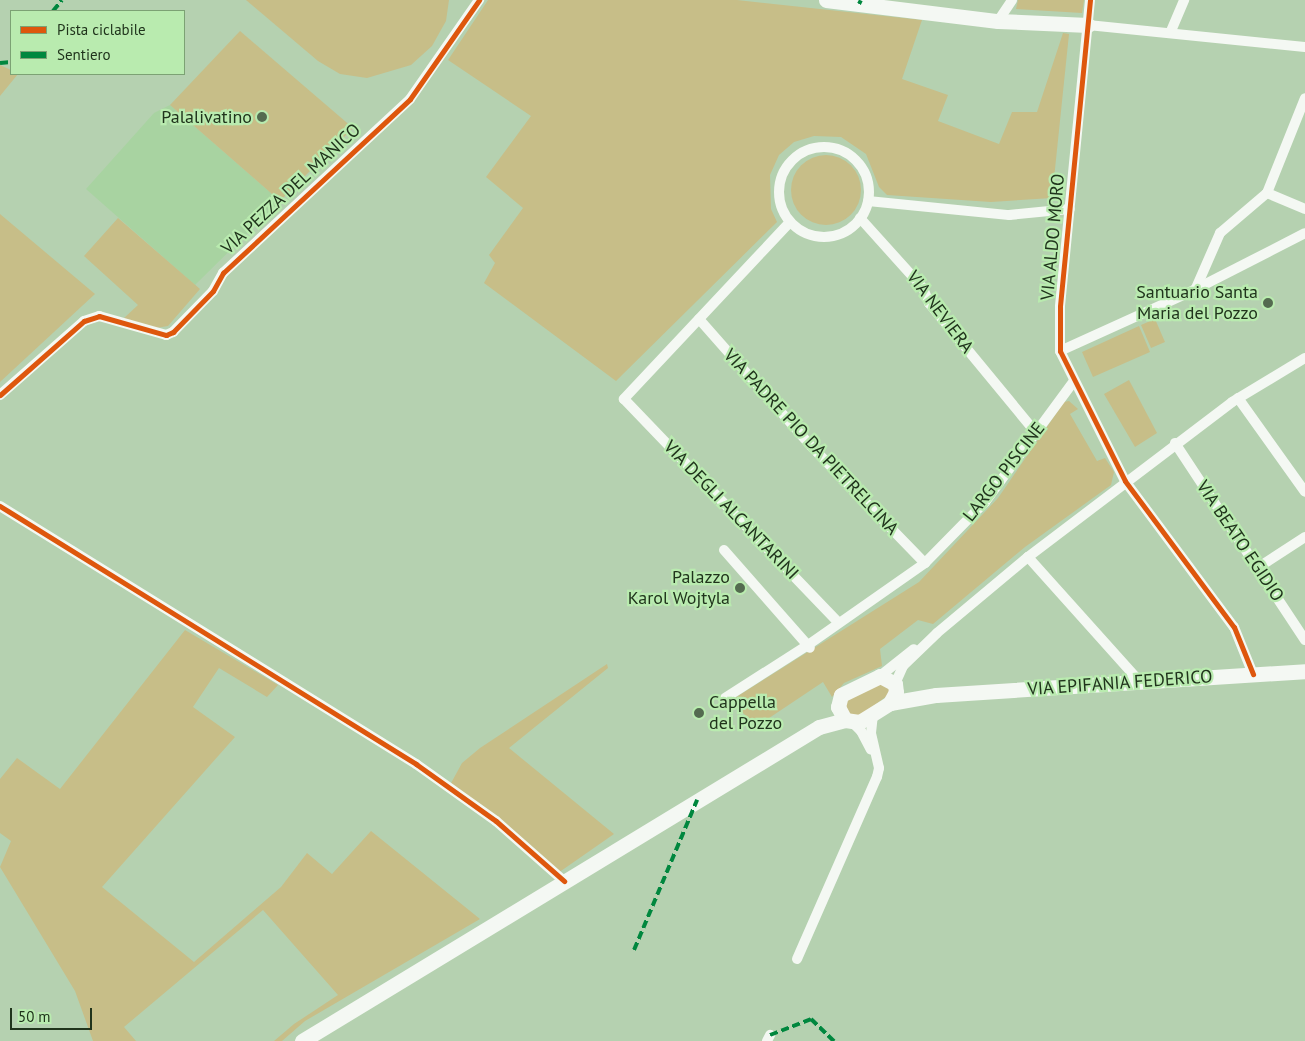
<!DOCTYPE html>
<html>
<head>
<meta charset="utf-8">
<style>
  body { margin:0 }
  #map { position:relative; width:1305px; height:1041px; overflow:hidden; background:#b5d1b0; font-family:"PT Sans",sans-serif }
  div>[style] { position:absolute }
  .built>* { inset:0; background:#a8d3a1 }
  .green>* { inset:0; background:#c7be88 }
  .round { border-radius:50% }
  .street>* { height:10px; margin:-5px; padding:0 5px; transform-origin:5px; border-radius:5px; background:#f4f8f3 }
  .street>.ring { margin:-5px; padding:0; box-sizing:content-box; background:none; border:10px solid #f4f8f3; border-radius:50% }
  .secondary>* { height:15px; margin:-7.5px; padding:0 7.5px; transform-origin:7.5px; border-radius:7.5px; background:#f4f8f3 }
  .quiet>* { height:4px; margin-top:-2px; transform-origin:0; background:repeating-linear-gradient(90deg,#00873e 0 8px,transparent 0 12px) }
  .cycleway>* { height:5px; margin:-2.5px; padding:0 2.5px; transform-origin:2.5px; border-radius:2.5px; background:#de570d }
  .dots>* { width:14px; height:14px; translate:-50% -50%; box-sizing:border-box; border:2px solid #b9ebaf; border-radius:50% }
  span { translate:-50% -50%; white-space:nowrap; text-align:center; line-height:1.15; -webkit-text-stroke:4.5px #b9ebaf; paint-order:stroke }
  .poi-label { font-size:18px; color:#20341c }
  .right { translate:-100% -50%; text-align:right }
  .left { translate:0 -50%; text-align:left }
  .street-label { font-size:18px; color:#20341c }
  .legend { position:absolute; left:10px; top:10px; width:175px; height:65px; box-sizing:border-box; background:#b9ebaf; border:1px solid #7ca274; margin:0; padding:6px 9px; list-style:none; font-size:15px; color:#20341c }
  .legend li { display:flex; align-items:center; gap:10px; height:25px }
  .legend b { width:25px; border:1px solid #7ca274 }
  .scale { position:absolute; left:10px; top:1008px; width:82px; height:22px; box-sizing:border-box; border:2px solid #20341c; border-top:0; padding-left:6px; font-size:15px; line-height:18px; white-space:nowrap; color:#20341c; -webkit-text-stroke:4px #b9ebaf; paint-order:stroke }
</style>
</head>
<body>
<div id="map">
  <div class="built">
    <div style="clip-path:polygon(170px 105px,280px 201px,195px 285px,86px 189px,154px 113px)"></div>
  </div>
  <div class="green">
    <div style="clip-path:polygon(246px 0,449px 0,446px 21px,432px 46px,411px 65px,367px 78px,340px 74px,318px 61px)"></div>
    <div style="clip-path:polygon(488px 0,737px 0,922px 20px,902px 79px,948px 95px,938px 121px,999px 144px,1012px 112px,1037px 112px,1063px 33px,1069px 34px,1052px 198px,991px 202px,887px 195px,879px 187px,866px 154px,841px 137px,814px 136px,794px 142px,779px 155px,770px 175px,771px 209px,777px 222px,616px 381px,484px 283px,495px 263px,489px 255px,523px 208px,486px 177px,531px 116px,448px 60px)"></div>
    <div style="clip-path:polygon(1018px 0,1084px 0,1082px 13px,1016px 9px)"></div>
    <div style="clip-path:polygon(240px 31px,353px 128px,280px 201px,170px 105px)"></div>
    <div style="clip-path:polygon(0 65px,11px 70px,11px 74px,18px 74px,0 96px)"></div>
    <div class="round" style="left:791px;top:155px;width:70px;height:70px"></div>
    <div style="clip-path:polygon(0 214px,95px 294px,0 382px)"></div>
    <div style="clip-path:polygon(118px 218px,200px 289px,168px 326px,156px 328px,123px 319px,138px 305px,84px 256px)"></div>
    <div style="clip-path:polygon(1155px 319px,1165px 342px,1151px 348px,1141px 325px)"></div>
    <div style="clip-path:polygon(1139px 326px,1150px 352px,1093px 377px,1082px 352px)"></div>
    <div style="clip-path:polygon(1129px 380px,1157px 433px,1135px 447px,1104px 394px)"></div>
    <div style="clip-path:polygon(1069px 401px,1078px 409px,1070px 414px,1097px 461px,1105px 458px,1114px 472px,1111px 485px,1025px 547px,933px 624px,918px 620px,880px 649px,882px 666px,844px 683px,832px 697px,823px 682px,757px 726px,730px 701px,919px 582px,998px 498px,1064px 402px)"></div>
    <div style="clip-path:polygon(185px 630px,278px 685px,267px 697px,219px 668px,193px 707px,235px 737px,102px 887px,194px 962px,281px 887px,307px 853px,332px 874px,371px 831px,480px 919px,305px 1021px,282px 1041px,274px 1041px,294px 1024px,338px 995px,263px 910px,124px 1027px,136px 1041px,93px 1041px,75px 991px,0 867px,11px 841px,0 833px,0 779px,17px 758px,60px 789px)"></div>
    <div style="clip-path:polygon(607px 664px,608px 668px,509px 748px,614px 834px,558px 873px,450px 785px,462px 763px,480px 748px)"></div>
    <div style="clip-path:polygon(885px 683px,891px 693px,857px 718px,849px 716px,843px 703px,849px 695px)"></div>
  </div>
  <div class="street">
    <div style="left:1090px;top:0;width:308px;rotate:95.6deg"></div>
    <div style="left:1060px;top:307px;width:44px;rotate:90deg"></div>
    <div style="left:1060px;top:351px;width:145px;rotate:63.4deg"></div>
    <div style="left:1125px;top:481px;width:182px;rotate:53.3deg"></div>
    <div style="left:1234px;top:627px;width:51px;rotate:68deg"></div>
    <div style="left:998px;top:21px;width:25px;rotate:-56deg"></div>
    <div style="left:1088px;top:25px;width:218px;rotate:5.8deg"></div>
    <div style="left:1171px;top:31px;width:34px;rotate:-67deg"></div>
    <div class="ring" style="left:779px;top:147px;width:80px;height:80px"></div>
    <div style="left:1267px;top:193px;width:41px;rotate:22.8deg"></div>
    <div style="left:868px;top:201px;width:142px;rotate:5.7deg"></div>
    <div style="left:1009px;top:215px;width:61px;rotate:-5.6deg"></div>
    <div style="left:860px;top:218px;width:94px;rotate:48deg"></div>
    <div style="left:923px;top:288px;width:16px;rotate:68deg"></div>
    <div style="left:929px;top:303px;width:168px;rotate:50.5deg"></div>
    <div style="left:790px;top:222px;width:243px;rotate:133.2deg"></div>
    <div style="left:624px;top:399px;width:309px;rotate:46.2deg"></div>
    <div style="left:1196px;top:288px;width:60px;rotate:-66.4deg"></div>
    <div style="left:1220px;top:233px;width:62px;rotate:-40.4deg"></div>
    <div style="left:1267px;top:193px;width:102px;rotate:-68.2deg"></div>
    <div style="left:699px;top:319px;width:171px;rotate:48.6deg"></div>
    <div style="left:812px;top:447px;width:162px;rotate:45.8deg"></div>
    <div style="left:1060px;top:351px;width:141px;rotate:-24.4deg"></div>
    <div style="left:1188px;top:293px;width:131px;rotate:-27.1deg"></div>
    <div style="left:0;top:395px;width:112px;rotate:-41.4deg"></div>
    <div style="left:84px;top:321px;width:16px;rotate:-18deg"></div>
    <div style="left:99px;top:316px;width:70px;rotate:15.8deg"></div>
    <div style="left:166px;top:335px;width:8px;rotate:-23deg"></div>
    <div style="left:173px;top:332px;width:57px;rotate:-45.7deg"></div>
    <div style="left:213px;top:291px;width:21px;rotate:-61deg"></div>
    <div style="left:223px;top:273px;width:255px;rotate:-42.9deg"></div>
    <div style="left:410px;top:99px;width:121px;rotate:-55.1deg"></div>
    <div style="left:1238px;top:398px;width:115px;rotate:54.5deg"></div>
    <div style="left:1175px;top:443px;width:236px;rotate:56.6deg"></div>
    <div style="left:0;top:506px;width:490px;rotate:31.8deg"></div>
    <div style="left:416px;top:764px;width:98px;rotate:35.5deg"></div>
    <div style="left:496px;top:821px;width:91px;rotate:41.4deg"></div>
    <div style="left:724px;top:550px;width:130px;rotate:48.7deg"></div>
    <div style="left:1028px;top:557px;width:169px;rotate:48.1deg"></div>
    <div style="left:1259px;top:567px;width:55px;rotate:-33.1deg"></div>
    <div style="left:880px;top:676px;width:43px;rotate:-38.5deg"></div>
    <div style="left:895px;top:684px;width:20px;rotate:-66deg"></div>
    <div style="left:903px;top:666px;width:47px;rotate:-44.1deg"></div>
    <div style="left:937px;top:633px;width:119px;rotate:-39.9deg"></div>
    <div style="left:1028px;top:557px;width:256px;rotate:-37.2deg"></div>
    <div style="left:1232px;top:402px;width:85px;rotate:-31.1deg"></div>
    <div style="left:725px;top:698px;width:98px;rotate:-32.6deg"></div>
    <div style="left:808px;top:645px;width:143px;rotate:-35deg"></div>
    <div style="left:925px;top:563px;width:86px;rotate:-45.5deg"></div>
    <div style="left:985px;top:502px;width:149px;rotate:-53.7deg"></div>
    <div style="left:852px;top:722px;width:13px;rotate:45deg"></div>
    <div style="left:861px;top:731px;width:21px;rotate:62deg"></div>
    <div style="left:797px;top:959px;width:199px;rotate:-66.3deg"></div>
    <div style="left:877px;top:777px;width:9px;rotate:-77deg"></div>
    <div style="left:879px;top:768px;width:36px;rotate:-103deg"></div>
    <div style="left:871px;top:733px;width:19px;rotate:-84deg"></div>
    <div style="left:767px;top:1041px;width:7px;rotate:-63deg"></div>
  </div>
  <div class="secondary">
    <div style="left:826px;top:0;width:173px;rotate:7deg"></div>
    <div style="left:998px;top:21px;width:90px;rotate:2.5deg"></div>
    <div style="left:880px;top:676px;width:17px;rotate:28deg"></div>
    <div style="left:895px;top:684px;width:8px;rotate:83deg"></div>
    <div style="left:896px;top:692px;width:13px;rotate:119deg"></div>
    <div style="left:890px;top:703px;width:36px;rotate:148deg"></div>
    <div style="left:859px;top:722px;width:14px;rotate:-172deg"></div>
    <div style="left:845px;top:720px;width:15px;rotate:-118deg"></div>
    <div style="left:838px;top:707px;width:12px;rotate:-76deg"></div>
    <div style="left:841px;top:695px;width:43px;rotate:-26deg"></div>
    <div style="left:890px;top:703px;width:47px;rotate:-9.9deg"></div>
    <div style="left:936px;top:695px;width:370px;rotate:-3.7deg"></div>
    <div style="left:302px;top:1041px;width:605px;rotate:-31.27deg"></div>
    <div style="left:819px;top:727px;width:27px;rotate:-15deg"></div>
  </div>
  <div class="quiet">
    <div style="left:859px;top:4px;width:4px;rotate:-63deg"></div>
    <div style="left:53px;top:11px;width:14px;rotate:-51deg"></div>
    <div style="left:0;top:63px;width:11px;rotate:-5deg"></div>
    <div style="left:634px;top:950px;width:163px;rotate:-67.2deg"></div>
    <div style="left:770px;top:1035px;width:44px;rotate:-21.3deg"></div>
    <div style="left:811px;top:1019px;width:32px;rotate:44deg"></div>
  </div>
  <div class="cycleway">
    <div style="left:1090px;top:0;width:308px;rotate:95.6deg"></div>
    <div style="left:1060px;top:307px;width:44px;rotate:90deg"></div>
    <div style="left:1060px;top:351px;width:145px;rotate:63.4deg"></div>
    <div style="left:1125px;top:481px;width:182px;rotate:53.3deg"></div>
    <div style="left:1234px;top:627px;width:51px;rotate:68deg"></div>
    <div style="left:0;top:395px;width:112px;rotate:-41.4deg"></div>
    <div style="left:84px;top:321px;width:16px;rotate:-18deg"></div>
    <div style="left:99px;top:316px;width:70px;rotate:15.8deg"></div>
    <div style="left:166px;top:335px;width:8px;rotate:-23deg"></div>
    <div style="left:173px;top:332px;width:57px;rotate:-45.7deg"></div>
    <div style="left:213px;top:291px;width:21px;rotate:-61deg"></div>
    <div style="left:223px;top:273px;width:255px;rotate:-42.9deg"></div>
    <div style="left:410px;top:99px;width:121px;rotate:-55.1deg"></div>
    <div style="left:0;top:506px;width:490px;rotate:31.8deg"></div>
    <div style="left:416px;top:764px;width:98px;rotate:35.5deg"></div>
    <div style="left:496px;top:821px;width:91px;rotate:41.4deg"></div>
  </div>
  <div class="dots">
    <div style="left:262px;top:117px;background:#546b50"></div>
    <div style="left:1268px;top:303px;background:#546b50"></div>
    <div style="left:740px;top:588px;background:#546b50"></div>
    <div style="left:699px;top:713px;background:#546b50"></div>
  </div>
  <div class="poi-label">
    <span class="right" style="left:252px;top:117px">Palalivatino</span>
    <span class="right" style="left:1258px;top:303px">Santuario Santa<br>Maria del Pozzo</span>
    <span class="right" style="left:730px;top:588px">Palazzo<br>Karol Wojtyla</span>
    <span class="left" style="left:709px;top:713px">Cappella<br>del Pozzo</span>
  </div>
  <div class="street-label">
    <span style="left:291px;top:189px;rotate:-43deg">VIA PEZZA DEL MANICO</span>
    <span style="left:1053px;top:237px;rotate:-85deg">VIA ALDO MORO</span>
    <span style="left:940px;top:312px;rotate:53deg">VIA NEVIERA</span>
    <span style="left:811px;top:442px;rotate:47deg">VIA PADRE PIO DA PIETRELCINA</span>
    <span style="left:1004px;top:472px;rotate:-52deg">LARGO PISCINE</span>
    <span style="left:731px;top:510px;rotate:46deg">VIA DEGLI ALCANTARINI</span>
    <span style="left:1240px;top:541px;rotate:56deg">VIA BEATO EGIDIO</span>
    <span style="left:1120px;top:683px;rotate:-4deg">VIA EPIFANIA FEDERICO</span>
  </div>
  <ul class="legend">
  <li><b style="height:6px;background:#de570d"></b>Pista ciclabile</li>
  <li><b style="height:6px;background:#00873e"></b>Sentiero</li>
  </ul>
  <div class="scale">50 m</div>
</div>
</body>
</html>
